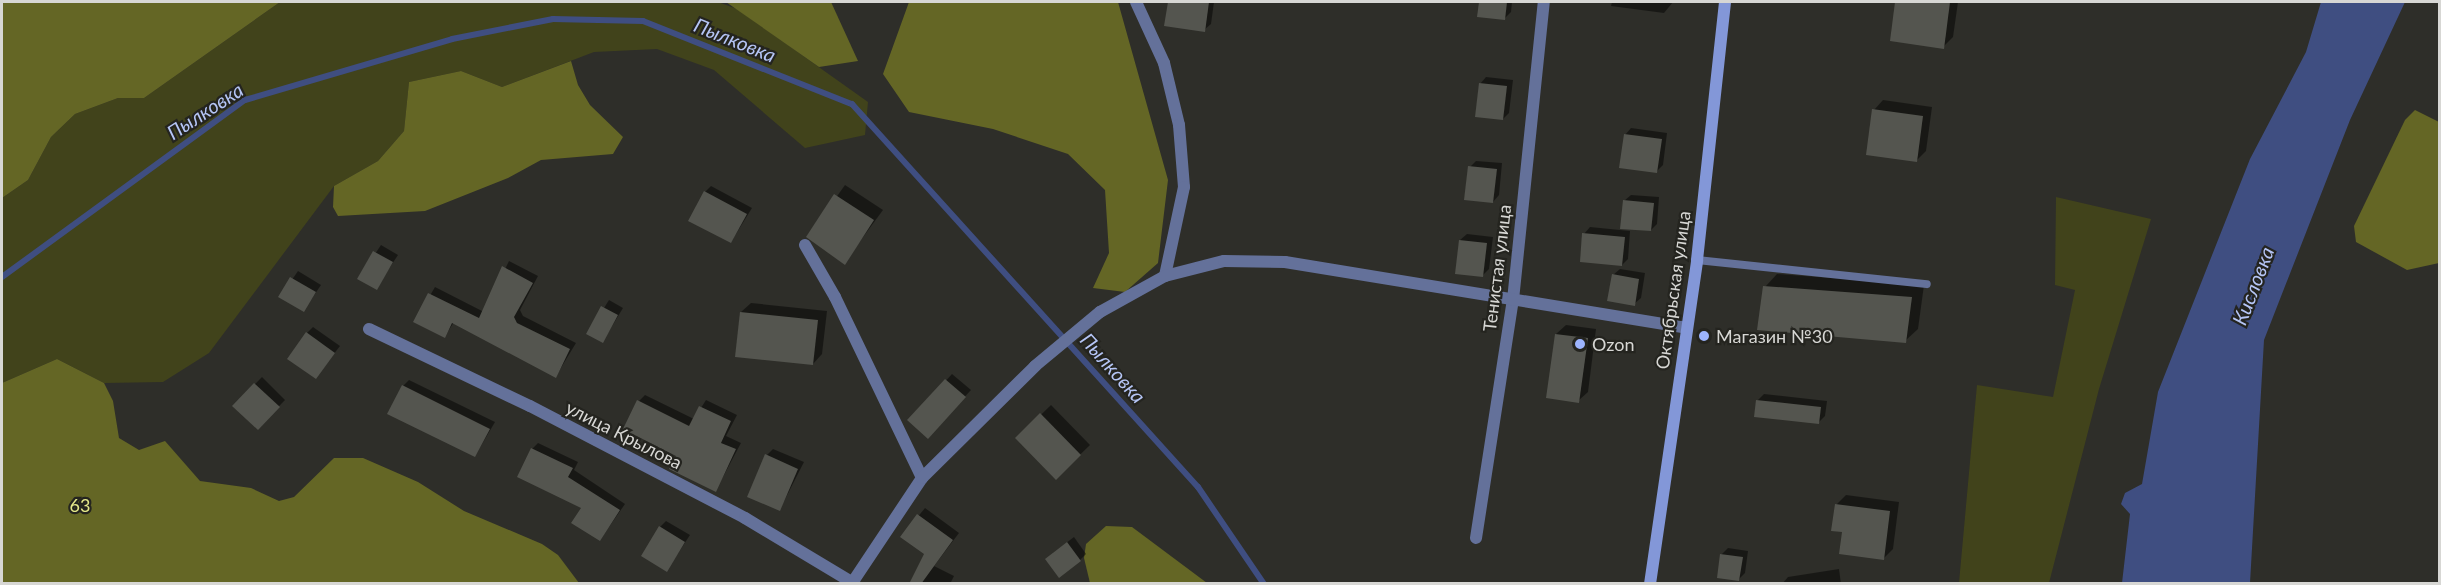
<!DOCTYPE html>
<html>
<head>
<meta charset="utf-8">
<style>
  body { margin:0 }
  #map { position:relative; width:2441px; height:585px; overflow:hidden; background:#2e2e29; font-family:Lato,sans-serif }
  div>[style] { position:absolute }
  .green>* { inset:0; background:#41431b }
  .forest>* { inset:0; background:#646625 }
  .water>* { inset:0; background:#3f4e81 }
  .shadow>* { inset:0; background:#0007 }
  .stream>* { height:6px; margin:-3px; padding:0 3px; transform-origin:3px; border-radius:3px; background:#3f4e81 }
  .building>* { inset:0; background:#54554f }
  .lane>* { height:8px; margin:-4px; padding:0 4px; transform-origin:4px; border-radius:4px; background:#64719a }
  .street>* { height:12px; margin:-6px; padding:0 6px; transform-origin:6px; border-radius:6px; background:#64719a }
  .secondary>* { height:12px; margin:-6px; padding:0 6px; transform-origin:6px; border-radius:6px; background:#8397d8 }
  .dots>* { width:16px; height:16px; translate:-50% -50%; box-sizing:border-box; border:3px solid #24241f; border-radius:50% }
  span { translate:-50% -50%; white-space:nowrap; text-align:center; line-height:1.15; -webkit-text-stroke:4.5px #24241f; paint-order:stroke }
  .street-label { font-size:18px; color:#d7d7d4 }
  .poi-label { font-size:18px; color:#d7d7d4 }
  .left { translate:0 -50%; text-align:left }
  .park-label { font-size:18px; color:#e4e88a }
  .water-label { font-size:20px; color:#b5c5f5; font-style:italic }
  .frame { position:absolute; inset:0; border:3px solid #d7d7d4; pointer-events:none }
</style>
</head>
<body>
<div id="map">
  <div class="green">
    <div style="clip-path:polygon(280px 2px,718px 2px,737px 9px,868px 102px,865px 135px,805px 148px,714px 70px,657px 49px,594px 52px,502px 87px,461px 71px,409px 82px,404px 131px,378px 161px,334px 186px,209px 353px,163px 382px,104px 383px,57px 359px,2px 383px,2px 198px,28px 180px,51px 137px,75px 114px,118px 98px,144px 98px)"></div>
    <div style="clip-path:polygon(2056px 197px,2151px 219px,2099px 389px,2049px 583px,1959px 583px,1977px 385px,2053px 397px,2075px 290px,2055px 285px)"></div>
  </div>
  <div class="forest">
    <div style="clip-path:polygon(2px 2px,280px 2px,144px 98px,118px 98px,75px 114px,51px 137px,28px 180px,2px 198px)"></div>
    <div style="clip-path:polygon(726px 2px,831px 2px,858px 61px,819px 67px)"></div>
    <div style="clip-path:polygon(909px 2px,1118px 2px,1168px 180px,1158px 263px,1125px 292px,1093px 288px,1109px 253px,1105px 190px,1068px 154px,993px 129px,909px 112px,883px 74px)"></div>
    <div style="clip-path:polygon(571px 61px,578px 85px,590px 105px,623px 137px,613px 154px,541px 160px,508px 178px,425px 211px,338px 216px,333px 207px,334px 186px,378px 161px,404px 131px,409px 82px,461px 71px,502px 87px)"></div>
    <div style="clip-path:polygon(2415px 110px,2439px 122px,2439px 263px,2407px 270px,2356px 242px,2354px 226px,2405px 120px)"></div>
    <div style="clip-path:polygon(57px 359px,104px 383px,113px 401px,119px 438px,139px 450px,165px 441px,200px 481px,251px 488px,279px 501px,294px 497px,334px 458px,363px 458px,418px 482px,464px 511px,542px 544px,558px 555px,579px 583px,2px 583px,2px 383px)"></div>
    <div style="clip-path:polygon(1106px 526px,1132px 527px,1207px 583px,1090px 583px,1084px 558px,1086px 544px)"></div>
  </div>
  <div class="water">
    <div style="clip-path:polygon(2321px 2px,2405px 2px,2350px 120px,2264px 340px,2250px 583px,2122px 583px,2130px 514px,2121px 504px,2125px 493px,2142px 484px,2158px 392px,2250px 159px,2306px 52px)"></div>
  </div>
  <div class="shadow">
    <div style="clip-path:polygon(1170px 2px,1214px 2px,1211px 24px,1204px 30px,1166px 24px)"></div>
    <div style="clip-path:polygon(1480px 2px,1512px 2px,1511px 12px,1505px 18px,1478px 16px)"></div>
    <div style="clip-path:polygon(1612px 2px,1673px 2px,1664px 13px,1611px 6px)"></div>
    <div style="clip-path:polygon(1897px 2px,1958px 2px,1953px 37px,1943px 47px,1891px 40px)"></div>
    <div style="clip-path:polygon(1486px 77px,1513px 80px,1509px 113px,1503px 119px,1480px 84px)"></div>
    <div style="clip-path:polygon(1883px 100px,1932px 107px,1926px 151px,1917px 160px,1874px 110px)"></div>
    <div style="clip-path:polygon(1631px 128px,1667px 133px,1663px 165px,1656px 172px,1625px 135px)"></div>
    <div style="clip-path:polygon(1476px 161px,1502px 163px,1499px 195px,1493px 202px,1470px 167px)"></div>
    <div style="clip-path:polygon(845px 185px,883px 210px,844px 263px,808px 237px)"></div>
    <div style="clip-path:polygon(711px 186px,752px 208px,731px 242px,705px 192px)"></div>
    <div style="clip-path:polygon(1631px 195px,1659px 197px,1657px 224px,1651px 230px,1624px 201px)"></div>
    <div style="clip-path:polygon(1590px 227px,1630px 231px,1628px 259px,1622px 265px,1584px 234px)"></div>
    <div style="clip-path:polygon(1467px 234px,1493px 237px,1489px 269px,1483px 275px,1460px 240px)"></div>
    <div style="clip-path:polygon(381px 245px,398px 255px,376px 288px,359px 278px)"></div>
    <div style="clip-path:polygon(509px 261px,538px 276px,520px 310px,523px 316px,576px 343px,556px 376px,454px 322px,445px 336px,415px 321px,435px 287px,484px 312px)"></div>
    <div style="clip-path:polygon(1620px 269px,1645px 273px,1641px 298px,1634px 304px,1613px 275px)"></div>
    <div style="clip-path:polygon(298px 271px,321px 285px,304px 310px,280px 297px)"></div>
    <div style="clip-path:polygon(1777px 274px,1924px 285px,1918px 329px,1905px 341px,1765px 287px)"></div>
    <div style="clip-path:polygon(609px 300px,623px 308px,603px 341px,588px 334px)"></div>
    <div style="clip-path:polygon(751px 303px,827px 311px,822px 354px,813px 364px,741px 312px)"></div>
    <div style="clip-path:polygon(1566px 325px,1596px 329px,1588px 392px,1578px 401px,1556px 334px)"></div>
    <div style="clip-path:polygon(313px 327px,340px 346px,316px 377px,307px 333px)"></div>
    <div style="clip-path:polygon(952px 374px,971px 390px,934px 430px,910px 420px)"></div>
    <div style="clip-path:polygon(262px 377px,285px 400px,258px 428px,234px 406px)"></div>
    <div style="clip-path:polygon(409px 380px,495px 422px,475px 456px,403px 386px)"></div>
    <div style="clip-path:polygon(1764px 394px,1827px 401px,1825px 416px,1819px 422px,1757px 401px)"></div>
    <div style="clip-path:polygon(645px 395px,694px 419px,706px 400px,737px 415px,726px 436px,741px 443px,716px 490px,678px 455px,639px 401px)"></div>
    <div style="clip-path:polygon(1051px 405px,1090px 445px,1056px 478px,1017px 438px)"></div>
    <div style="clip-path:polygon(538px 443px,578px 462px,574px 470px,625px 504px,600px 540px,583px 507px,532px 449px)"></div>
    <div style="clip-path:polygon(773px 449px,804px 462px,780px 509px,767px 455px)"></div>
    <div style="clip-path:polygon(1846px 495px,1899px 502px,1893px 549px,1884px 558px,1844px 531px,1836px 505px)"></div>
    <div style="clip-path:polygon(925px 508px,959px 533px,934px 566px,954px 576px,950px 584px,910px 584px,926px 553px,902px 536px)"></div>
    <div style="clip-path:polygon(666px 521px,690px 535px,667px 570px,660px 527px)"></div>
    <div style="clip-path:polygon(1074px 537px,1086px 554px,1080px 560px,1053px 553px)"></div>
    <div style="clip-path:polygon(1728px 548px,1748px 551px,1745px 573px,1739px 579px,1721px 555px)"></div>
    <div style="clip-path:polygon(1839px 569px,1841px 584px,1782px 584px,1788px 577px)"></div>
  </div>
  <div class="stream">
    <div style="left:2px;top:277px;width:301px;rotate:-36.1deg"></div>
    <div style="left:245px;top:100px;width:216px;rotate:-16.4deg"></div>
    <div style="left:452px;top:39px;width:103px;rotate:-11.2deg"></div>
    <div style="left:553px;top:19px;width:90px;rotate:1.3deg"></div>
    <div style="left:643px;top:21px;width:225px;rotate:21.7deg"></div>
    <div style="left:852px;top:104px;width:516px;rotate:47.91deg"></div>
    <div style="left:1198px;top:487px;width:117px;rotate:55.8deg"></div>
  </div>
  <div class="building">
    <div style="clip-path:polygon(1168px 2px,1209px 2px,1205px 32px,1164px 26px)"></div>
    <div style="clip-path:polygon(1479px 2px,1507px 2px,1505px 20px,1477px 17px)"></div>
    <div style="clip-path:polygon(1895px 2px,1950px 2px,1944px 49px,1890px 41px)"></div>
    <div style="clip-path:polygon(1479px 83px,1507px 86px,1503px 120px,1475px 117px)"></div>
    <div style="clip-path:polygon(1872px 109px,1923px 116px,1917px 162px,1866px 155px)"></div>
    <div style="clip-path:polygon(1624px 134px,1662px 139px,1657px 173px,1619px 168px)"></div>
    <div style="clip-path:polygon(1468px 166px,1497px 169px,1493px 203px,1464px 200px)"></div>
    <div style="clip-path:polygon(704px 191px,747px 214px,731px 243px,688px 221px)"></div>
    <div style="clip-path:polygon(834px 194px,874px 220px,845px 265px,806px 237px)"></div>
    <div style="clip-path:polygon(1623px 200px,1654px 203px,1651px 231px,1620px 229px)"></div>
    <div style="clip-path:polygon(1582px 233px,1625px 237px,1622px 266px,1580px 262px)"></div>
    <div style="clip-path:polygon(1459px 240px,1487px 243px,1483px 277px,1455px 274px)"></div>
    <div style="clip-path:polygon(373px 251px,393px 262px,377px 290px,357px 279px)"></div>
    <div style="clip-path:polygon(502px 266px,533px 283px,514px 317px,517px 323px,570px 349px,556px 378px,452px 323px,445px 338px,413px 322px,428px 293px,479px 318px)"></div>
    <div style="clip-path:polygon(1612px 274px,1639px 279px,1635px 306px,1607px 301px)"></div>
    <div style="clip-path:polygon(290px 277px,316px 292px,304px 312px,278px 297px)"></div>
    <div style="clip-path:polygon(1763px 286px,1912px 297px,1906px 343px,1757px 330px)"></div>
    <div style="clip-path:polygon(601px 306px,618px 315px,603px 343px,586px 334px)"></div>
    <div style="clip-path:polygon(740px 312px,818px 320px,813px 365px,735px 357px)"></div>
    <div style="clip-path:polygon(306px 332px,335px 353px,316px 379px,287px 359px)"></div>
    <div style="clip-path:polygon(1555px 334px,1588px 338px,1579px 403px,1546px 398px)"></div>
    <div style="clip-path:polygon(945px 379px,966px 397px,928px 439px,907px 420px)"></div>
    <div style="clip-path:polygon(254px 383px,280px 407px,258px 430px,232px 406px)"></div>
    <div style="clip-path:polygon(402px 385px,490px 429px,475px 457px,387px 414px)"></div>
    <div style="clip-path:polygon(637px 400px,689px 426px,699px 406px,731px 421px,721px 443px,736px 449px,716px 492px,669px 469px,676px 456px,623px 429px)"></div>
    <div style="clip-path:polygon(1756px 400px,1821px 407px,1819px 424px,1754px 417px)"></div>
    <div style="clip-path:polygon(1040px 413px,1081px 455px,1056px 480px,1015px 438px)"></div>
    <div style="clip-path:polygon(531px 448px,573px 468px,568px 477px,620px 510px,600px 541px,571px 523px,581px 508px,517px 477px)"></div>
    <div style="clip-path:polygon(765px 454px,798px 469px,780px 511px,747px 497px)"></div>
    <div style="clip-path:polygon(1835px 504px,1890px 511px,1884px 560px,1839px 554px,1842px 532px,1831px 531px)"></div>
    <div style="clip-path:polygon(917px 514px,953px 540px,921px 584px,909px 584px,924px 554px,900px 537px)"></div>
    <div style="clip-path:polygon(659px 526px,685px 542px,667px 572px,641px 556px)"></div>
    <div style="clip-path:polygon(1067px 542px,1081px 561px,1059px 578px,1045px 559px)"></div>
    <div style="clip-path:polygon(1720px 554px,1743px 557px,1739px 581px,1717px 578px)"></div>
  </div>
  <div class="lane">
    <div style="left:1697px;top:260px;width:231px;rotate:6deg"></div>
  </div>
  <div class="street">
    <div style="left:1136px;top:2px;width:67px;rotate:65.3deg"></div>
    <div style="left:1164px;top:63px;width:64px;rotate:76.4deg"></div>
    <div style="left:1179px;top:125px;width:62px;rotate:85.4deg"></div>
    <div style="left:1184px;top:187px;width:91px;rotate:102.1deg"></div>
    <div style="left:805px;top:245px;width:60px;rotate:60deg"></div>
    <div style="left:835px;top:297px;width:201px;rotate:64.3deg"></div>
    <div style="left:369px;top:329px;width:178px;rotate:25.6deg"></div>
    <div style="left:530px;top:406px;width:242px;rotate:27.5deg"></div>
    <div style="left:745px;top:518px;width:128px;rotate:31deg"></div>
    <div style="left:1476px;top:538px;width:241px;rotate:-81.2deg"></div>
    <div style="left:1513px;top:300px;width:300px;rotate:-84.1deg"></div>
    <div style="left:854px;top:580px;width:123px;rotate:-56.3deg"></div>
    <div style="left:922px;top:478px;width:159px;rotate:-44.7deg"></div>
    <div style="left:1035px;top:366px;width:85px;rotate:-39.7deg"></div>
    <div style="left:1100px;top:312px;width:74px;rotate:-29deg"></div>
    <div style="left:1165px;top:276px;width:61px;rotate:-14.3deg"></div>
    <div style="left:1224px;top:261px;width:61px;rotate:0.9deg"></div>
    <div style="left:1285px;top:262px;width:406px;rotate:9.3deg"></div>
  </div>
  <div class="secondary">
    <div style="left:1650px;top:584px;width:327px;rotate:-81.7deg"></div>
    <div style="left:1697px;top:260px;width:260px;rotate:-83.8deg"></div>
  </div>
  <div class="dots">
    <div style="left:1704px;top:336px;background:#9db4fd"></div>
    <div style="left:1580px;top:344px;background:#9db4fd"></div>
  </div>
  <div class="street-label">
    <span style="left:1497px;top:268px;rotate:-83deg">Тенистая улица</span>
    <span style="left:1673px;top:290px;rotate:-82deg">Октябрьская улица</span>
    <span style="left:624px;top:435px;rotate:27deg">улица Крылова</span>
  </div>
  <div class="poi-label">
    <span class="left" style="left:1716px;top:336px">Магазин №30</span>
    <span class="left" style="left:1592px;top:344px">Ozon</span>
  </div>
  <div class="park-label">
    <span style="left:80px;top:505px">63</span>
  </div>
  <div class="water-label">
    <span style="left:735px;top:40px;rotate:22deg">Пылковка</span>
    <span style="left:205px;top:111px;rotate:-33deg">Пылковка</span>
    <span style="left:2253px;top:286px;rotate:-69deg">Кисловка</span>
    <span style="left:1113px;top:368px;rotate:48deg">Пылковка</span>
  </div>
  <div class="frame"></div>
</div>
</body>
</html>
